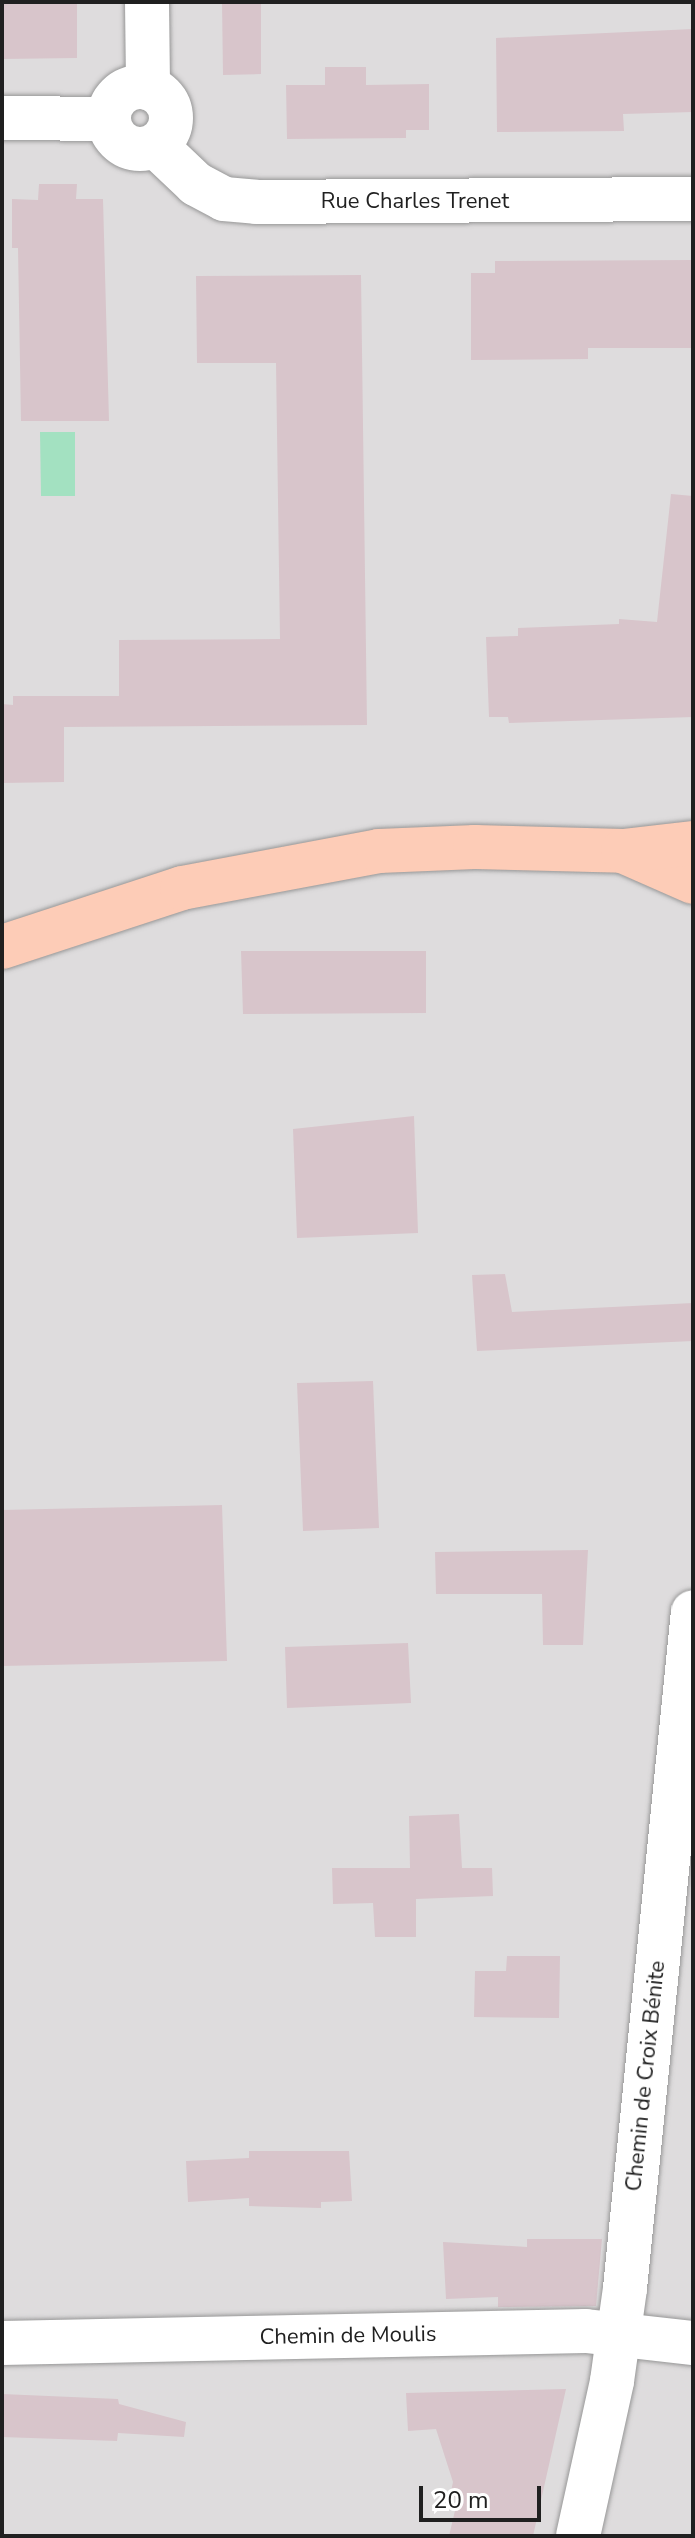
<!DOCTYPE html>
<html>
<head>
<meta charset="utf-8">
<style>
  body { margin:0 }
  #map { position:relative; width:695px; height:2538px; overflow:hidden; background:#f1e5e6; font-family:"Nunito Sans",sans-serif }
  div>[style] { position:absolute }
  .residential>* { inset:0; background:#dedcdd }
  .water>* { inset:0; background:#a3e1c1 }
  .building>* { inset:0; background:#d8c5cb }
  .roads { filter:drop-shadow(0 0 2px #979797) drop-shadow(0 0 2px #979797) }
  .street>* { height:44px; margin:-22px; padding:0 22px; transform-origin:22px; border-radius:22px; background:#fff }
  .street>.ring { margin:-22px; padding:0; box-sizing:content-box; background:none; border:44px solid #fff; border-radius:50% }
  .secondary>* { height:44px; margin:-22px; padding:0 22px; transform-origin:22px; border-radius:22px; background:#fdccb7 }
  span { translate:-50% -50%; white-space:nowrap; text-align:center; line-height:1.15; -webkit-text-stroke:6px #fff; paint-order:stroke }
  .street-label { font-size:22px; color:#202020 }
  .frame { position:absolute; inset:0; border:4px solid #202020; pointer-events:none }
  .scale { position:absolute; left:419px; top:2486px; width:122px; height:36px; box-sizing:border-box; border:4px solid #202020; border-top:0; padding-left:10px; font-size:24px; line-height:28px; white-space:nowrap; color:#202020; -webkit-text-stroke:6px #fff; paint-order:stroke }
</style>
</head>
<body>
<div id="map">
  <div class="residential">
    <div style="clip-path:polygon(2px 2px,693px 2px,693px 2536px,2px 2536px)"></div>
  </div>
  <div class="water">
    <div style="clip-path:polygon(40px 432px,75px 432px,75px 496px,41px 496px)"></div>
  </div>
  <div class="building">
    <div style="clip-path:polygon(2px 2px,77px 2px,77px 58px,2px 59px)"></div>
    <div style="clip-path:polygon(222px 2px,261px 2px,261px 74px,223px 75px)"></div>
    <div style="clip-path:polygon(693px 29px,693px 112px,623px 114px,624px 131px,497px 132px,496px 38px)"></div>
    <div style="clip-path:polygon(325px 67px,366px 67px,366px 85px,429px 84px,429px 130px,406px 130px,406px 138px,287px 139px,286px 85px,325px 85px)"></div>
    <div style="clip-path:polygon(39px 184px,77px 184px,76px 199px,103px 199px,109px 421px,21px 421px,18px 248px,12px 248px,12px 199px,38px 200px)"></div>
    <div style="clip-path:polygon(693px 260px,693px 348px,588px 348px,588px 359px,471px 360px,471px 273px,495px 273px,495px 261px)"></div>
    <div style="clip-path:polygon(361px 275px,367px 725px,64px 727px,64px 782px,2px 783px,2px 704px,13px 705px,13px 696px,119px 696px,119px 640px,280px 639px,276px 363px,197px 363px,196px 276px)"></div>
    <div style="clip-path:polygon(671px 494px,693px 496px,693px 717px,509px 723px,508px 717px,489px 717px,486px 637px,518px 636px,518px 628px,619px 624px,619px 619px,657px 622px)"></div>
    <div style="clip-path:polygon(241px 951px,426px 951px,426px 1013px,243px 1014px)"></div>
    <div style="clip-path:polygon(414px 1116px,418px 1233px,297px 1238px,293px 1129px)"></div>
    <div style="clip-path:polygon(505px 1274px,512px 1312px,693px 1303px,693px 1341px,477px 1351px,472px 1275px)"></div>
    <div style="clip-path:polygon(373px 1381px,379px 1528px,303px 1531px,297px 1383px)"></div>
    <div style="clip-path:polygon(222px 1505px,227px 1661px,2px 1666px,2px 1510px)"></div>
    <div style="clip-path:polygon(588px 1550px,583px 1645px,543px 1645px,542px 1594px,436px 1594px,435px 1552px)"></div>
    <div style="clip-path:polygon(408px 1643px,411px 1703px,287px 1708px,285px 1647px)"></div>
    <div style="clip-path:polygon(459px 1814px,462px 1868px,492px 1868px,493px 1896px,416px 1899px,416px 1937px,375px 1937px,373px 1903px,333px 1904px,332px 1868px,410px 1868px,409px 1816px)"></div>
    <div style="clip-path:polygon(507px 1956px,560px 1956px,559px 2018px,474px 2017px,475px 1971px,506px 1971px)"></div>
    <div style="clip-path:polygon(249px 2151px,349px 2151px,352px 2201px,321px 2202px,321px 2208px,249px 2206px,249px 2198px,188px 2202px,186px 2161px,249px 2158px)"></div>
    <div style="clip-path:polygon(527px 2239px,602px 2239px,596px 2306px,498px 2307px,498px 2297px,446px 2299px,443px 2242px,527px 2247px)"></div>
    <div style="clip-path:polygon(566px 2389px,533px 2536px,449px 2536px,458px 2498px,450px 2496px,453px 2482px,436px 2429px,408px 2431px,406px 2393px)"></div>
    <div style="clip-path:polygon(2px 2394px,118px 2399px,119px 2404px,186px 2422px,184px 2437px,118px 2433px,117px 2441px,2px 2437px)"></div>
  </div>
  <div class="roads">
    <div class="street">
      <div style="left:147px;top:2px;width:86px;rotate:89.3deg"></div>
      <div class="ring" style="left:109px;top:87px;width:18px;height:18px"></div>
      <div style="left:2px;top:118px;width:106px;rotate:0.5deg"></div>
      <div style="left:156px;top:146px;width:55px;rotate:43.5deg"></div>
      <div style="left:196px;top:184px;width:32px;rotate:28deg"></div>
      <div style="left:224px;top:199px;width:32px;rotate:5deg"></div>
      <div style="left:256px;top:202px;width:437px;rotate:-0.4deg"></div>
      <div style="left:2px;top:2343px;width:584px;rotate:-1.18deg"></div>
      <div style="left:586px;top:2331px;width:108px;rotate:6.4deg"></div>
      <div style="left:578px;top:2536px;width:159px;rotate:-77.6deg"></div>
      <div style="left:612px;top:2381px;width:94px;rotate:-82deg"></div>
      <div style="left:625px;top:2288px;width:679px;rotate:-84.26deg"></div>
    </div>
    <div class="secondary">
      <div style="left:625px;top:852px;width:74px;rotate:23.8deg"></div>
      <div style="left:2px;top:947px;width:189px;rotate:-18.1deg"></div>
      <div style="left:182px;top:888px;width:200px;rotate:-10.6deg"></div>
      <div style="left:379px;top:851px;width:96px;rotate:-2.4deg"></div>
      <div style="left:475px;top:847px;width:148px;rotate:1.5deg"></div>
      <div style="left:623px;top:851px;width:70px;rotate:-6.5deg"></div>
    </div>
  </div>
  <div class="street-label">
    <span style="left:415px;top:202px">Rue Charles Trenet</span>
    <span style="left:646px;top:2076px;rotate:-84deg">Chemin de Croix Bénite</span>
    <span style="left:348px;top:2336px;rotate:-1deg">Chemin de Moulis</span>
  </div>
  <div class="frame"></div>
  <div class="scale">20 m</div>
</div>
</body>
</html>
